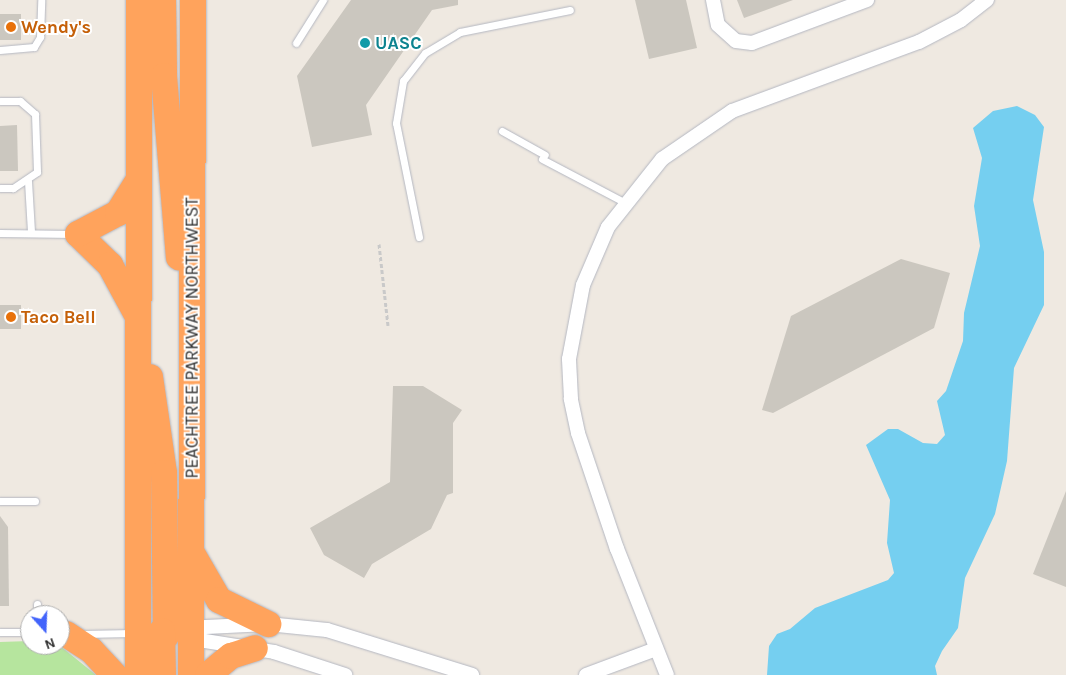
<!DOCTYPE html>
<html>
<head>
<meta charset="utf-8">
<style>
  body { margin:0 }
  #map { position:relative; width:1066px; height:675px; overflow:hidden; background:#efe9e1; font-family:Karla,sans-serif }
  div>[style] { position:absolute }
  .green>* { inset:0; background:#b6e59e }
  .water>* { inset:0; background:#75cff0 }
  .building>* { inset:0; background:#cbc7bf }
  .path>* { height:3px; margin-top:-1.5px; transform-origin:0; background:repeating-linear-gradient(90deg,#c9c9c9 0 4px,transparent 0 6.5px) }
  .roads { filter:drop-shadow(0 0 1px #b4b7c1) drop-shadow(0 0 1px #b4b7c1) }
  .lane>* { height:7px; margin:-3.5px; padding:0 3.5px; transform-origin:3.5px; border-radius:3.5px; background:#fff }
  .street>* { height:14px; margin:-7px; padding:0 7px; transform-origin:7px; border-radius:7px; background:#fff }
  .highway>* { height:26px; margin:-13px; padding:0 13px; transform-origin:13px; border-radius:13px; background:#ffa35c }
  .dots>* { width:14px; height:14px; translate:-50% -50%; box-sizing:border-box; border:2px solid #fff; border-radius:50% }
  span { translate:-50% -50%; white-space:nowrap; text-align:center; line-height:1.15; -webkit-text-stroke:4px #fff; paint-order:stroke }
  .food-label { font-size:18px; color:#c56008; font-weight:700 }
  .left { translate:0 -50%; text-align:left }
  .culture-label { font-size:18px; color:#0d838f; font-weight:700 }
  .street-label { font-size:18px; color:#2e2e2e }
  .north { position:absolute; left:20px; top:605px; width:50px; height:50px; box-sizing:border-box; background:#fff; border:1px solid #ababab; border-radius:50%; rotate:160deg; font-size:14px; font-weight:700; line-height:20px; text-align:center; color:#2e2e2e }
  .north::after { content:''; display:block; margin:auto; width:18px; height:22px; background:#4264fb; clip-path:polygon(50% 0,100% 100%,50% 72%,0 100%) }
</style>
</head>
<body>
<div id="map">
  <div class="green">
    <div style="clip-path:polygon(30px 641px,30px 645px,59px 645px,96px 675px,0 675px,0 642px)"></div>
  </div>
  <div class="water">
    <div style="clip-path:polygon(1017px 106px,1035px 115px,1044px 127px,1033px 200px,1044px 252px,1044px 305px,1014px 368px,1007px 461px,995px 514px,965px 578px,958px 628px,942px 651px,935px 666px,937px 675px,767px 675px,769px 646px,777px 634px,790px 629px,815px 608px,888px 580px,894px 573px,887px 543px,890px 500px,866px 445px,888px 429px,898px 429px,923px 443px,937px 444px,945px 435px,937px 401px,946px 391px,963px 341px,964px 313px,980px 246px,974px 206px,982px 158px,973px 128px,993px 111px)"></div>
  </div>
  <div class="building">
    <div style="clip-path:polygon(351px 0,458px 0,458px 5px,432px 10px,366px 105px,372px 135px,312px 147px,297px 76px)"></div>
    <div style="clip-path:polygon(635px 0,686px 0,697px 48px,649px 59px)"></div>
    <div style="clip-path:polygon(737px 0,793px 0,744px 18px)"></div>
    <div style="clip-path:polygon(0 14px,21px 14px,21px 40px,0 40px)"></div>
    <div style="clip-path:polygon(17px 125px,18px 171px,0 171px,0 126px)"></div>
    <div style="clip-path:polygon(901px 259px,950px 273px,934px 328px,773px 413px,762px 410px,791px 316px)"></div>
    <div style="clip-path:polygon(0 305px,21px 305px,21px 329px,0 329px)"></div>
    <div style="clip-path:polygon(393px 386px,423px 386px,462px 410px,453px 423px,453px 493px,447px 495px,431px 529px,372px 564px,364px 578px,324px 555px,310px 528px,390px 482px)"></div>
    <div style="clip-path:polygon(1066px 491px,1066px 587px,1033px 574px)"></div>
    <div style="clip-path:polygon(0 516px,8px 527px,9px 606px,0 606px)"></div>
  </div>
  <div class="path">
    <div style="left:379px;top:244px;width:82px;rotate:83.7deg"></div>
  </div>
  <div class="roads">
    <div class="lane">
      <div style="left:296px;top:43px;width:51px;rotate:-57.9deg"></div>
      <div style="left:0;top:50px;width:34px;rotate:-5deg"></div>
      <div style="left:34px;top:47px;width:12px;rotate:-59deg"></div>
      <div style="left:40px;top:37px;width:37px;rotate:-88deg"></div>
      <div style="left:0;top:101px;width:20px"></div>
      <div style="left:20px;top:101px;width:20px;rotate:41deg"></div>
      <div style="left:35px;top:114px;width:58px;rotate:88deg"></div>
      <div style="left:37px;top:172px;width:29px;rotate:146deg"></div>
      <div style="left:13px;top:188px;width:13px;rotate:180deg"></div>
      <div style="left:502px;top:131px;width:49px;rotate:29.2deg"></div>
      <div style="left:542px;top:159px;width:93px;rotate:27.7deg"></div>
      <div style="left:28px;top:181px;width:50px;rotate:86.6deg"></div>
      <div style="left:0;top:233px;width:74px;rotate:0.8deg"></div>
      <div style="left:419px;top:237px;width:116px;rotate:-101.4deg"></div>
      <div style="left:396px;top:123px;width:43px;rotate:-80.5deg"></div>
      <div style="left:403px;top:81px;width:36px;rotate:-52deg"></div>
      <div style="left:425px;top:53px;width:41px;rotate:-31deg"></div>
      <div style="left:460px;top:32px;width:112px;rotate:-11.3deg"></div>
      <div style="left:0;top:501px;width:35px"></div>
      <div style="left:37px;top:604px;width:11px;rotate:90deg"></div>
      <div style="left:0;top:632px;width:30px"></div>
      <div style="left:81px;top:634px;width:52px;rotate:-1.1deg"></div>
    </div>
    <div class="street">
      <div style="left:713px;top:0;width:25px;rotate:79deg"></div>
      <div style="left:718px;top:25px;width:24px;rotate:42deg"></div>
      <div style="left:736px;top:41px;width:16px;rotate:7deg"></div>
      <div style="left:752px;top:43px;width:123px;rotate:-20.5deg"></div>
      <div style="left:185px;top:628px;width:83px;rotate:-2.8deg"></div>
      <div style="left:268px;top:624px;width:59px;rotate:5.8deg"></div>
      <div style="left:327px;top:630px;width:152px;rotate:17.2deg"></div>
      <div style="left:186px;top:638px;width:89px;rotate:9deg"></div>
      <div style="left:274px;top:652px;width:75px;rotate:17.9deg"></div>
      <div style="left:586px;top:675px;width:75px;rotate:-20.4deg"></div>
      <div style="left:667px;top:675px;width:136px;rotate:-111.6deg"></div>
      <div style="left:617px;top:549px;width:122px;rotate:-108.6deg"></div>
      <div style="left:578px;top:433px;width:35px;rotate:-102deg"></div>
      <div style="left:571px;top:399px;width:40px;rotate:-92.9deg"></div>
      <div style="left:569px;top:359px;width:75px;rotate:-79.3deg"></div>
      <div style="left:583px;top:285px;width:63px;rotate:-66.7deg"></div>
      <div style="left:608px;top:227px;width:87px;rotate:-51.5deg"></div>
      <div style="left:662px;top:159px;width:85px;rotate:-34.4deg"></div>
      <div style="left:732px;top:111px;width:199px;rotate:-20.3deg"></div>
      <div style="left:919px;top:42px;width:47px;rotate:-27.6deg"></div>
      <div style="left:961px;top:20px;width:33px;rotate:-38deg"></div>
    </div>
    <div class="highway">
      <div style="left:163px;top:0;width:76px;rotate:89.2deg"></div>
      <div style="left:164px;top:76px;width:182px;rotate:85.3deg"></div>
      <div style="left:78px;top:234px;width:45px;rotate:44.1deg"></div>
      <div style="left:110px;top:265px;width:55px;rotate:61.6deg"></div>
      <div style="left:78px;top:234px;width:45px;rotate:-27.7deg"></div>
      <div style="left:118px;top:213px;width:39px;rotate:-58deg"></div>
      <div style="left:150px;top:377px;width:97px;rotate:81.7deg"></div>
      <div style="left:164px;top:473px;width:163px;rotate:89.3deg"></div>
      <div style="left:193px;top:555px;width:52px;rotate:60deg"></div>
      <div style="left:219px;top:600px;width:55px;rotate:26.1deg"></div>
      <div style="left:162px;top:631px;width:44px;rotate:88.7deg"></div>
      <div style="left:66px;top:634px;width:30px;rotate:33deg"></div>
      <div style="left:91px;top:650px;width:34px;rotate:47deg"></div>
      <div style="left:138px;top:675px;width:675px;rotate:-89.92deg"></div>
      <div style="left:191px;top:675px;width:675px;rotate:-89.83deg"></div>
      <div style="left:208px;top:675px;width:30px;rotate:-40deg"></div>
      <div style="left:231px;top:656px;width:25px;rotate:-18deg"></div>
    </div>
  </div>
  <div class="dots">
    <div style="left:11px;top:27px;background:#e8710a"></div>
    <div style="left:365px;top:43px;background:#0f9aa8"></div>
    <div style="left:11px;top:317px;background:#e8710a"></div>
  </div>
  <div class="food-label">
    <span class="left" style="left:21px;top:27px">Wendy's</span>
    <span class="left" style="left:21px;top:317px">Taco Bell</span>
  </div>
  <div class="culture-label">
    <span class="left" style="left:375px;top:43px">UASC</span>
  </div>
  <div class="street-label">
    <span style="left:192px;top:338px;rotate:-90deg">PEACHTREE PARKWAY NORTHWEST</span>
  </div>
  <div class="north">N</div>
</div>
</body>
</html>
